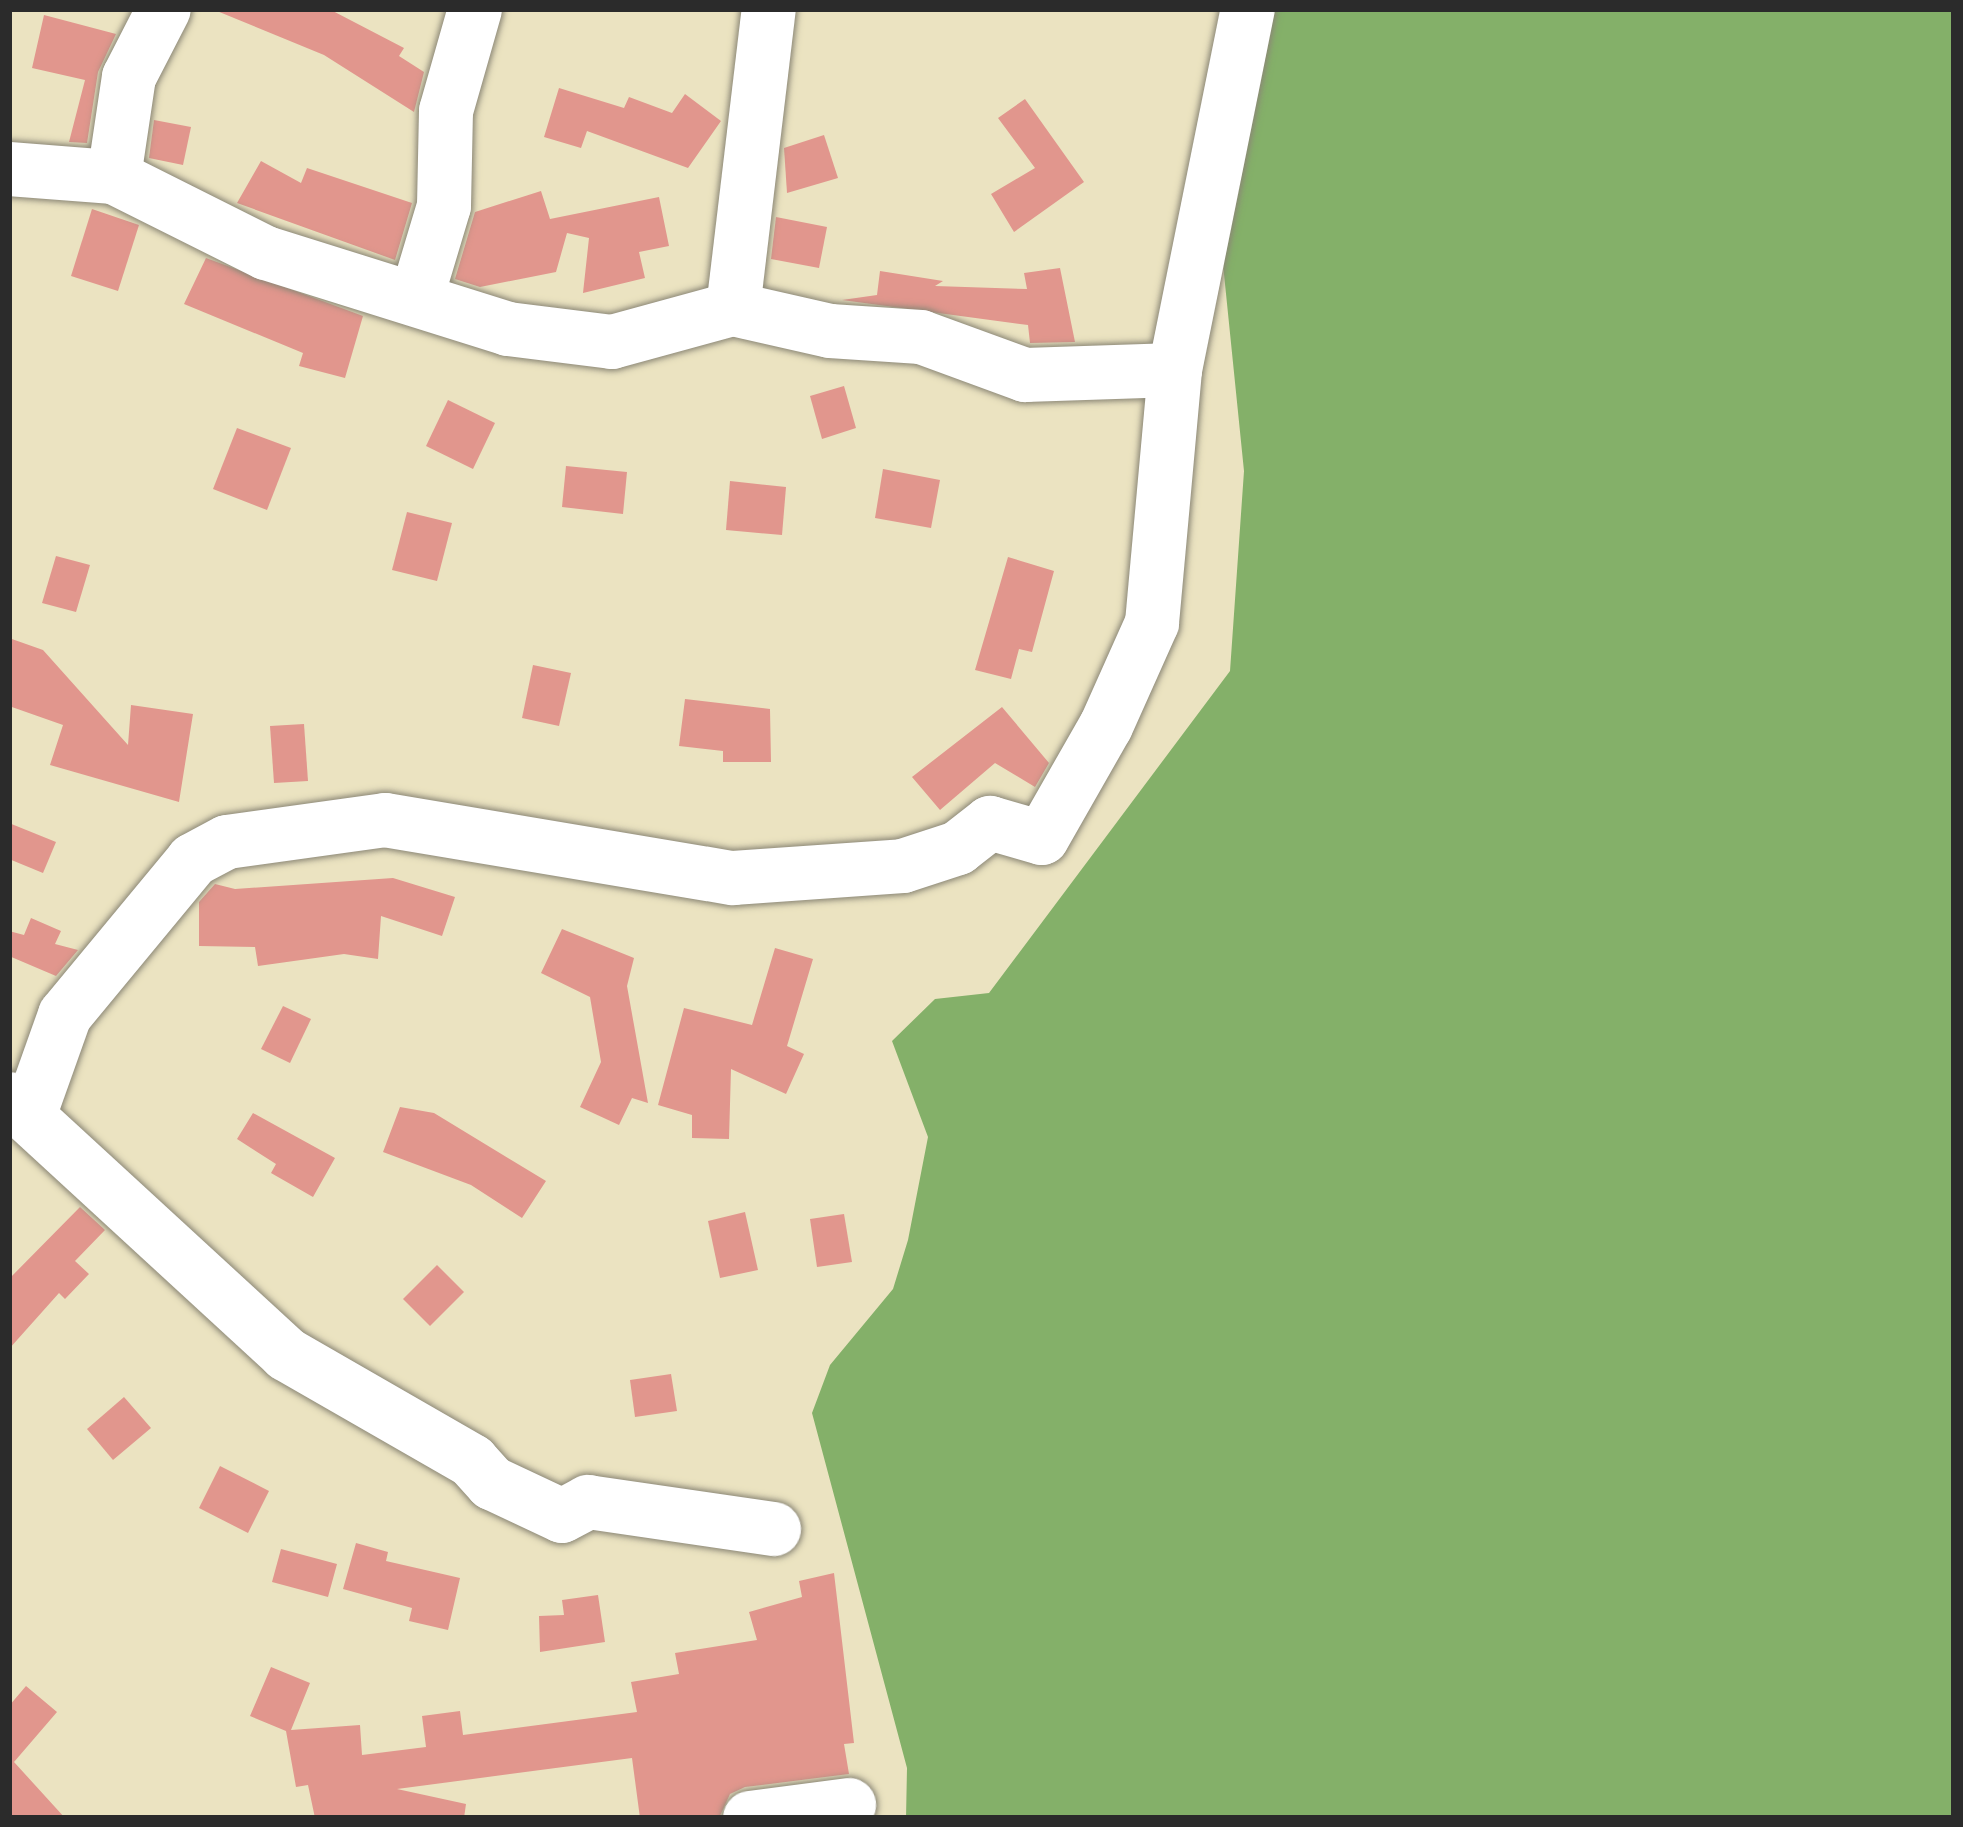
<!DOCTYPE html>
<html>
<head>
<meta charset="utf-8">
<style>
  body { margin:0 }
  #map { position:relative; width:1963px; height:1827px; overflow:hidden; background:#ebe3c1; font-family:"Libre Caslon Text",serif }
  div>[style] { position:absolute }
  .forest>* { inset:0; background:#84b069 }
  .building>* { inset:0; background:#e1968d }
  .roads { filter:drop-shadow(0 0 3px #8b8776) drop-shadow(0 0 3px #8b8776) }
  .minor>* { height:54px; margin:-27px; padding:0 27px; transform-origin:27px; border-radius:27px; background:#fff }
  span { translate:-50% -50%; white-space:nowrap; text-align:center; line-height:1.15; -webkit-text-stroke:9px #f7f3e8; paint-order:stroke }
  .frame { position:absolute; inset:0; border:12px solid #2b2b2b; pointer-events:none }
</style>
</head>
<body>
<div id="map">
  <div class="forest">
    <div style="clip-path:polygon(1260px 9px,1954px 9px,1954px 1818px,906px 1818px,907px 1768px,812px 1413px,830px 1365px,893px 1289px,908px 1240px,928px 1137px,892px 1041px,935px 999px,989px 993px,1230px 671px,1244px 471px,1218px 215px)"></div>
  </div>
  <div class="building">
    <div style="clip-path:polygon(212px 9px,329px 9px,404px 48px,399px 56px,424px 72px,414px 112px,324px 55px)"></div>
    <div style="clip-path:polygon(44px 15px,116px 34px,98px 72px,87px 143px,69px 142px,85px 80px,32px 68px)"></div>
    <div style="clip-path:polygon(559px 88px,624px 108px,629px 97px,672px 113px,685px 94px,721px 121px,688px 168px,587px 131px,581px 148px,544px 137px)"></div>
    <div style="clip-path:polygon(1025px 99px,1084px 182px,1014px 232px,991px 194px,1035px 168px,998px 118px)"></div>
    <div style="clip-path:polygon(154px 120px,191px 127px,183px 165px,149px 158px)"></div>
    <div style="clip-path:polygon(824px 135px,838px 178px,787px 193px,784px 148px)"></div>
    <div style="clip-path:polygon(261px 161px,301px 183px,307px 168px,412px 203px,395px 260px,237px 203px)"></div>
    <div style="clip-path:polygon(541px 191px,550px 219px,659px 197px,669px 246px,639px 252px,645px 278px,583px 293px,589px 238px,567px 233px,556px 272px,480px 287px,455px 279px,475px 212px)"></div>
    <div style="clip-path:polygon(92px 209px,139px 225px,118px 291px,71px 276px)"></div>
    <div style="clip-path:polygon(776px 217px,827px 227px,819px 268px,771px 259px)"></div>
    <div style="clip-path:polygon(206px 258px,363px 316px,345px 378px,299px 366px,303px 353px,184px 304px)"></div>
    <div style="clip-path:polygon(1060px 268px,1075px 342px,1030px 343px,1028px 325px,842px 300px,877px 295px,880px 271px,943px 281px,935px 286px,1027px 289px,1024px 273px)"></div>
    <div style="clip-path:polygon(844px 386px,856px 428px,822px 439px,810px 396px)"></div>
    <div style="clip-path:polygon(448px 400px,495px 423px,473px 469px,426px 446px)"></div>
    <div style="clip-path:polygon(237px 428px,291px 448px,267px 510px,213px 489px)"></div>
    <div style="clip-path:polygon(566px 466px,627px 472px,623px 514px,562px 507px)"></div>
    <div style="clip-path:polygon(883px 469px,940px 480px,931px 528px,875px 518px)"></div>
    <div style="clip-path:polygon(730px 481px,786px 487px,782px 535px,726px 530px)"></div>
    <div style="clip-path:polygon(407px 512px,452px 523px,437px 581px,392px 570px)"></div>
    <div style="clip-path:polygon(56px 556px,90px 565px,76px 612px,42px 603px)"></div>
    <div style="clip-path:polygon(1008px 557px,1054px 571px,1032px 652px,1019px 649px,1011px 679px,975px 670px)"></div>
    <div style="clip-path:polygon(9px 638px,43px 650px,128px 745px,131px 705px,193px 714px,179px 802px,50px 765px,63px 725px,9px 706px)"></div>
    <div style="clip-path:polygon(533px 665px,571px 673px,559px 726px,522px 718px)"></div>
    <div style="clip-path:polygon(685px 699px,770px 709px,771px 762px,723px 762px,723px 751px,679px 746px)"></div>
    <div style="clip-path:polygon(1002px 707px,1049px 763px,1035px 787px,995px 763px,940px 810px,912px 777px)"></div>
    <div style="clip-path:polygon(304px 724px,308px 781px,274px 783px,270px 726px)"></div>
    <div style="clip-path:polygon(9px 823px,56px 842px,43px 873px,9px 859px)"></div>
    <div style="clip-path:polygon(393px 878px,455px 897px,442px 936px,381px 916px,378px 959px,344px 954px,258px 966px,255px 947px,199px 946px,199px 902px,215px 884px,235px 889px)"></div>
    <div style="clip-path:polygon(31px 918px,61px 931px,55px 944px,78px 950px,56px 976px,9px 956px,9px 931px,24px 935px)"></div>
    <div style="clip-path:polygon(562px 929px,634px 958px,627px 986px,648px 1103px,632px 1098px,619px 1125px,580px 1107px,601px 1062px,590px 997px,541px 973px)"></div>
    <div style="clip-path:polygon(775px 948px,813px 959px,787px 1046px,804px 1054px,786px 1094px,731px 1069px,729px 1139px,692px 1138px,692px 1115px,658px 1105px,684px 1008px,752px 1025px)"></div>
    <div style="clip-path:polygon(283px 1006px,311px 1019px,290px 1063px,261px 1049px)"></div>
    <div style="clip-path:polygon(400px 1107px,434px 1113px,546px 1181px,522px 1218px,471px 1185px,383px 1152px)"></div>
    <div style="clip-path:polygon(253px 1113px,335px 1158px,313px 1197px,271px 1173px,276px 1164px,237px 1139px)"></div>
    <div style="clip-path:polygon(80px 1207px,105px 1230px,75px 1261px,89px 1274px,65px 1299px,59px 1293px,9px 1349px,9px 1279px)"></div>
    <div style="clip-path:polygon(745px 1212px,758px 1270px,720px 1278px,708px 1221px)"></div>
    <div style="clip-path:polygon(844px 1214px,852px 1262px,817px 1267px,810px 1219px)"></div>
    <div style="clip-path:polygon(437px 1265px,464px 1292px,430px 1326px,403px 1299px)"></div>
    <div style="clip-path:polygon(671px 1374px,677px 1411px,635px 1417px,630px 1380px)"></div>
    <div style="clip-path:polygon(124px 1397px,151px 1428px,113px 1460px,87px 1429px)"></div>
    <div style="clip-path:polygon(220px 1466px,269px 1491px,248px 1533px,199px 1508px)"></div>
    <div style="clip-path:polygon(356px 1543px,388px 1552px,386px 1561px,460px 1578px,448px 1630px,409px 1621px,412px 1608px,343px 1589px)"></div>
    <div style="clip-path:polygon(281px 1549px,337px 1564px,328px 1597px,272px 1582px)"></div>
    <div style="clip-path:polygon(834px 1573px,854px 1743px,844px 1744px,849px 1774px,745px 1787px,730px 1794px,719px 1818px,640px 1818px,632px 1758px,397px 1789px,466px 1804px,464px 1818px,315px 1818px,308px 1785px,296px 1787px,286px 1731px,250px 1716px,271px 1667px,310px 1683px,291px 1730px,360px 1725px,362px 1755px,426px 1747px,422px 1716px,460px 1711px,463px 1735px,637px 1712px,631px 1682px,679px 1674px,675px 1653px,757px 1640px,749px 1612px,802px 1597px,799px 1581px)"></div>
    <div style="clip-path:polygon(598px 1595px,605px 1642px,540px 1652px,539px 1616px,564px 1615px,562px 1600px)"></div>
    <div style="clip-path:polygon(26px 1686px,57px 1712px,14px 1762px,65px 1818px,9px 1818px,9px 1706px)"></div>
  </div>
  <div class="roads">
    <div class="minor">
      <div style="left:9px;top:169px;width:105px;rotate:4.4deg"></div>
      <div style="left:114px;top:177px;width:170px;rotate:26.6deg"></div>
      <div style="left:266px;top:253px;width:254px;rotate:17.4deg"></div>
      <div style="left:508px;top:329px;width:105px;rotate:7.1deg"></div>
      <div style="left:612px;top:342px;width:125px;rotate:-15.3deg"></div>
      <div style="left:733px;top:309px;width:99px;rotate:12.8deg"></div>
      <div style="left:830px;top:331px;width:91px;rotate:3.8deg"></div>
      <div style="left:921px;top:337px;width:111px;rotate:20.1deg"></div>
      <div style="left:1025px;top:375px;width:150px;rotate:-1.9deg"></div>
      <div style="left:114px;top:177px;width:101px;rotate:-81.5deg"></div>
      <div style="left:129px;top:77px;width:76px;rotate:-62.8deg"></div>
      <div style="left:417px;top:296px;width:94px;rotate:-73.3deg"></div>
      <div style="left:444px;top:206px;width:95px;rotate:-88.8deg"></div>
      <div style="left:446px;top:111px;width:106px;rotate:-74.1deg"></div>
      <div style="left:733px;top:309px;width:302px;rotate:-83.2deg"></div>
      <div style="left:9px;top:1099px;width:377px;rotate:42.6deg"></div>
      <div style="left:286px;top:1354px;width:215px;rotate:29.9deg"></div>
      <div style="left:472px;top:1461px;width:30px;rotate:48deg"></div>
      <div style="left:492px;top:1483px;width:77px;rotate:25.2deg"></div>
      <div style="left:562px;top:1516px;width:30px;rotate:-28deg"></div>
      <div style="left:588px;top:1502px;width:188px;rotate:8.3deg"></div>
      <div style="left:29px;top:1116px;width:107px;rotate:-70.4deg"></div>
      <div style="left:65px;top:1015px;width:201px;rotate:-50.4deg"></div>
      <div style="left:193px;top:860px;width:38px;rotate:-28deg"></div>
      <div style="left:227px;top:842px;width:160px;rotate:-7.9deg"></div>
      <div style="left:385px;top:820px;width:353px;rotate:9.5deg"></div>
      <div style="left:733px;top:878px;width:170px;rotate:-4deg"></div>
      <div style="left:903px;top:866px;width:58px;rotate:-18.1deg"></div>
      <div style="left:958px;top:848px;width:41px;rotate:-38deg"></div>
      <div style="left:990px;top:823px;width:54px;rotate:16.1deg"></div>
      <div style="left:1042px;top:838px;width:129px;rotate:-60.3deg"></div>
      <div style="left:1106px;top:726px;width:113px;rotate:-65.9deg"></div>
      <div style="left:1152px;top:623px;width:254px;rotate:-84.8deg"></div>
      <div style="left:1175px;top:370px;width:368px;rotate:-78.6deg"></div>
      <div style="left:750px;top:1818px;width:100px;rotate:-7.5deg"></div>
    </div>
  </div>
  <div class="frame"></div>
</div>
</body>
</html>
